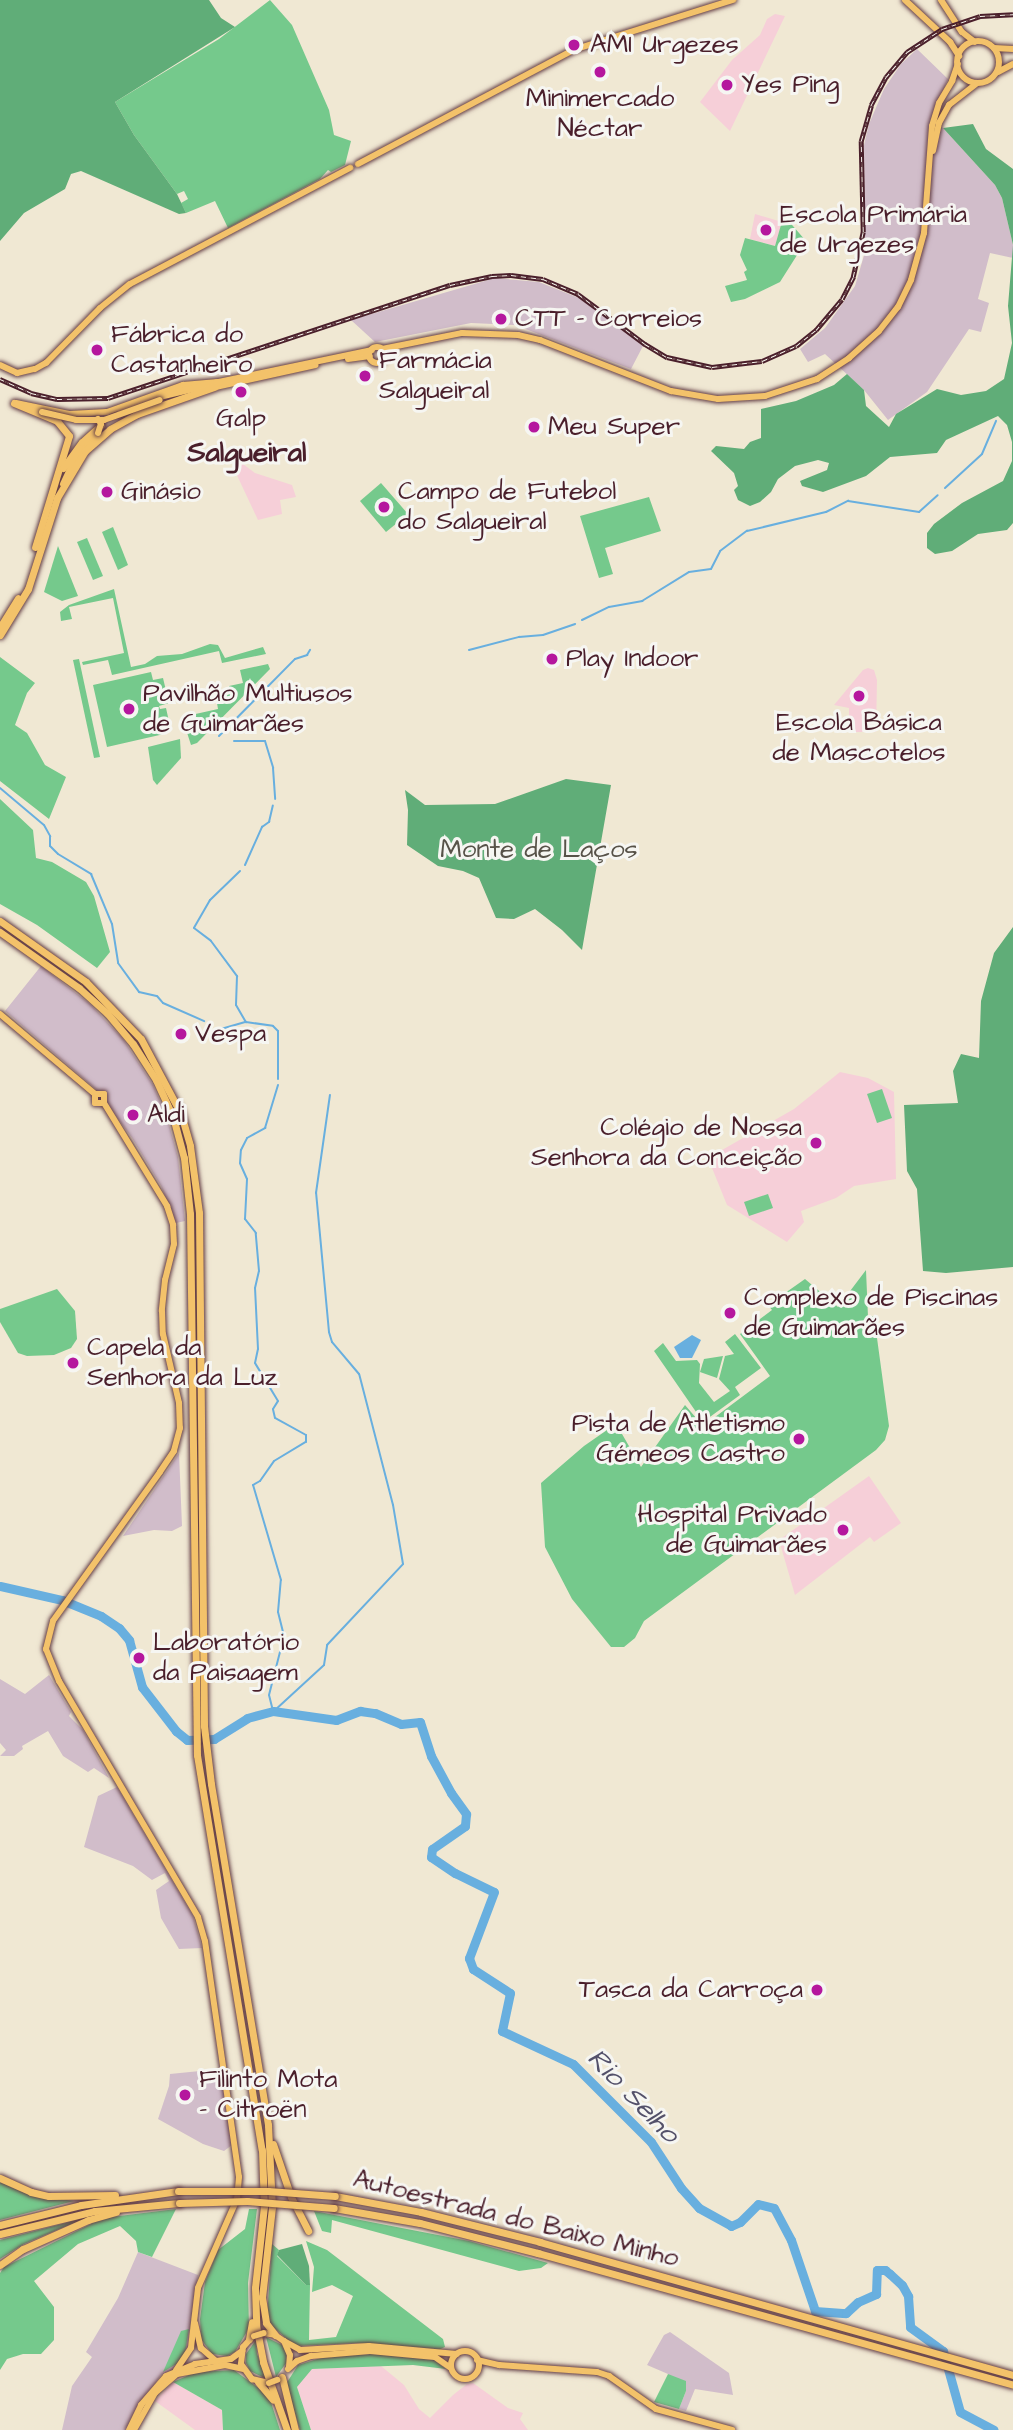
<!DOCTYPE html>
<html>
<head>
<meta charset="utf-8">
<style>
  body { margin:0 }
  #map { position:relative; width:1013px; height:2430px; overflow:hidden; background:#f0e8d3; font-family:"Architects Daughter",sans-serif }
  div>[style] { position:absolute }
  .built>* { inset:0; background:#f6cfd8 }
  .industrial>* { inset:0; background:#d1bdca }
  .green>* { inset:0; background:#75c98c }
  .forest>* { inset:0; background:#60ad78 }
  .water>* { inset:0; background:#68afdf }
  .stream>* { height:2px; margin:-1px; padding:0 1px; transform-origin:1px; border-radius:1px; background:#68afdf }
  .river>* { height:9px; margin:-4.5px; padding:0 4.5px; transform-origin:4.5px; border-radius:4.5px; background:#68afdf }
  .roads { filter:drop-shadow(0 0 2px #633d44) drop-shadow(0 0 2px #633d44) }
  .major>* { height:6px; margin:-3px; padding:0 3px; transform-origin:3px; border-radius:3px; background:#f3c26a }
  .major>.ring { margin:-3px; padding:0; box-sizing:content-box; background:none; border:6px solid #f3c26a; border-radius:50% }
  .highway>* { height:7px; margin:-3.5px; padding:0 3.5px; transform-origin:3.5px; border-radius:3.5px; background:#f3c26a }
  .rail>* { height:4.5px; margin-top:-2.25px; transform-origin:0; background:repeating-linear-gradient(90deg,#f6f6f2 0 5px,#4a1f2b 0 10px); box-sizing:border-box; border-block:2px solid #4a1f2b }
  .bridges { filter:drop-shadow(0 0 2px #633d44) drop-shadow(0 0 2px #633d44) }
  .major-bridge>* { height:6px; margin:-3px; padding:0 3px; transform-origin:3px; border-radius:3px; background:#f3c26a }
  .highway-bridge>* { height:7px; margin:-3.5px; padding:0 3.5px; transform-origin:3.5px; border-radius:3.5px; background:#f3c26a }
  .dots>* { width:19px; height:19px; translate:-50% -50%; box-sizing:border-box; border:4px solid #f6f6f2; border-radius:50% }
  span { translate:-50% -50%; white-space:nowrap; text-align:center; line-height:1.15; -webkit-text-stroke:6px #f6f6f2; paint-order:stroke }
  .poi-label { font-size:26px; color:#4a1f2b }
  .left { translate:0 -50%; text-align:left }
  .right { translate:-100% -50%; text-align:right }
  .park-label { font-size:26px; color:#575248 }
  .street-label { font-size:26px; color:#4a1f2b }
  .neighbourhood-label { font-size:28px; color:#4a1f2b; font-weight:700 }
  .water-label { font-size:28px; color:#54516a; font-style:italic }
</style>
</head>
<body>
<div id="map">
  <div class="built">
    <div style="clip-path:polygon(775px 14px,785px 16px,730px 131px,700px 102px,732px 60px,760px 35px,767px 19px)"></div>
    <div style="clip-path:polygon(755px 214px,782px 222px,775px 246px,750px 239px)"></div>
    <div style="clip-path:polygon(243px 464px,255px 473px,292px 485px,296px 497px,280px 500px,282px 514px,258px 520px,234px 469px)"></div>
    <div style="clip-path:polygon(868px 668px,874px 670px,877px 680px,876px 732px,849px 732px,849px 708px,834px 705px,863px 670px)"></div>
    <div style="clip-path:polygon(840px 1072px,868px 1078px,894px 1092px,896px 1179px,854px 1186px,836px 1198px,801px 1211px,804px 1222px,787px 1242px,727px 1205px,708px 1158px,794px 1109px)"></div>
    <div style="clip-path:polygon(869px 1476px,901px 1523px,874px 1542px,870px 1537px,795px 1595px,779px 1540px)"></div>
    <div style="clip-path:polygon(381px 2366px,404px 2385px,419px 2409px,430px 2418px,453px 2395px,467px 2384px,473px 2383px,508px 2408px,523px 2413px,520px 2419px,528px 2430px,311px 2430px,297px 2387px,305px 2374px,312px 2369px)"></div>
    <div style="clip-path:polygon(173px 2382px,222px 2410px,223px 2430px,195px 2430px,155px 2401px)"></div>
  </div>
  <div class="industrial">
    <div style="clip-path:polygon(917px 49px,948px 79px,930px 121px,943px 128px,995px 185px,1002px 198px,1013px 245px,1013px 258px,990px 253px,978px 299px,989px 303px,981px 332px,969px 329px,927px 392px,888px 420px,864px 390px,825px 354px,808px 362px,800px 349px,825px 328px,855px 286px,865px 252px,864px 145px,869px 124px,884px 89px,901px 64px)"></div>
    <div style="clip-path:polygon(495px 278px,539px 282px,579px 298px,643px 346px,631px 369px,515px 325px,471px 323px,375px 342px,351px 320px)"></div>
    <div style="clip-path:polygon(41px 966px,90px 1004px,123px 1039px,153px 1085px,167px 1117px,178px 1157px,185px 1221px,176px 1223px,161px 1186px,132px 1138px,97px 1090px,5px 1011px)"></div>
    <div style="clip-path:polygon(179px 1453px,182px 1526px,172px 1531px,154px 1530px,123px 1536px)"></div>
    <div style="clip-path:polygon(49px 1675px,71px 1712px,69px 1716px,83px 1730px,109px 1778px,94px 1768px,88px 1772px,63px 1756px,48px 1731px,22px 1746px,23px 1749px,14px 1756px,0 1756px,6px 1750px,0 1743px,0 1679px,25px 1694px)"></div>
    <div style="clip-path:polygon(117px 1787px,193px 1916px,202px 1948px,179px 1949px,161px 1918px,156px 1890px,169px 1881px,165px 1873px,152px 1880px,133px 1866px,84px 1847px,98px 1796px)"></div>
    <div style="clip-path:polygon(220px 2069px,232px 2145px,224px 2151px,203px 2144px,158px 2119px,169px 2086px,170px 2074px)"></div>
    <div style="clip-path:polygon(138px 2252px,198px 2275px,186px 2354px,175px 2369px,161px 2375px,142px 2402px,129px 2430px,62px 2430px,72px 2386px,92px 2357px,86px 2352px,118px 2298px)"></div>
    <div style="clip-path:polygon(670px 2332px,729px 2373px,733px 2395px,695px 2389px,686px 2411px,679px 2409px,686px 2391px,668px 2374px,647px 2365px,664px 2335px)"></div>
  </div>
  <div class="green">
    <div style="clip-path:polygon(270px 0,292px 25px,329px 110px,334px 135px,351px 141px,345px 165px,331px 172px,328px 170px,320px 179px,228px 228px,215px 201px,186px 213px,181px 203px,188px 199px,184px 191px,177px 194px,134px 135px,115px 102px,219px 39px)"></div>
    <div style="clip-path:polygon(786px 207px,786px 218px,806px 241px,799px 252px,780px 282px,745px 299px,731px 302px,725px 286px,747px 280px,744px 272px,747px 270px,740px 255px,745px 238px,775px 246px)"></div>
    <div style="clip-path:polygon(381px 483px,408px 514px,386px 532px,360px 501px)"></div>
    <div style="clip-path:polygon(649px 497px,661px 531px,605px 548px,613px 574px,599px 578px,580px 516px)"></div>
    <div style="clip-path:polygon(113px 527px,128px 565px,118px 570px,102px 532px)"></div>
    <div style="clip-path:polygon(87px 538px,103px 576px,93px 580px,77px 542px)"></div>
    <div style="clip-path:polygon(58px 546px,78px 596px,62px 601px,44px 592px)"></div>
    <div style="clip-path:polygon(114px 589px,131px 667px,145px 664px,157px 656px,182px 654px,210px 644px,218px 645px,225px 658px,263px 647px,266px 654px,222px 663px,219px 651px,112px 675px,108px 660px,83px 665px,82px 662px,124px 653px,113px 598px,69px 607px,72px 619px,61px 621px,60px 612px,69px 605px)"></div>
    <div style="clip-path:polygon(0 657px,35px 683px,27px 693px,15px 725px,27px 733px,45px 765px,66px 777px,49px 819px,0 781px)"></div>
    <div style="clip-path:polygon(79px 659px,100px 757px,94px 758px,73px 660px)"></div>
    <div style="clip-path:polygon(268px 664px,270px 669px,197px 743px,191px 745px,182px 717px,218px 709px,216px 697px,230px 694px,229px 686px,243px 683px,240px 670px)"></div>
    <div style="clip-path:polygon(151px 672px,153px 680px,163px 678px,169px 703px,159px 706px,160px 709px,166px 708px,170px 726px,163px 728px,164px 734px,107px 747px,93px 685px)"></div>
    <div style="clip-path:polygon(180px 739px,181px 758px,157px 785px,153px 780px,148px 747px)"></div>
    <div style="clip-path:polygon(0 799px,33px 830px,36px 858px,52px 862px,86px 882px,94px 896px,110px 952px,97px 968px,37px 925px,0 904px)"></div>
    <div style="clip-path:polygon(882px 1089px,892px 1118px,877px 1123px,867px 1094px)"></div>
    <div style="clip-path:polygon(768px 1194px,773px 1208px,749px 1216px,744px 1202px)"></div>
    <div style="clip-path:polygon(866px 1270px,868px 1317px,874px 1316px,889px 1426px,885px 1440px,876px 1450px,644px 1621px,635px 1638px,624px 1647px,611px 1647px,572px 1599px,545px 1547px,541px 1483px,584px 1446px,607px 1430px,618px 1427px,641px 1467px,685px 1405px,703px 1426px,770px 1376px,740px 1334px,772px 1310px,768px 1305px,805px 1279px,838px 1307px)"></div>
    <div style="clip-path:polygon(57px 1289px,75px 1311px,77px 1339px,71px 1348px,54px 1355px,27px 1356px,18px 1353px,0 1322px,0 1309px)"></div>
    <div style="clip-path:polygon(735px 1334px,761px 1368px,735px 1387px,740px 1395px,703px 1422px,654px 1351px,663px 1343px,676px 1361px,697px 1360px,700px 1364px,699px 1383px,714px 1402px,730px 1391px,719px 1379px,725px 1356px,734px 1354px,725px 1342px)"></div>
    <div style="clip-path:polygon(723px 1356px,717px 1378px,700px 1372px,704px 1359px)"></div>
    <div style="clip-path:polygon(0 2182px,27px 2194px,74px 2201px,0 2220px)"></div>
    <div style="clip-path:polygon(176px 2209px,152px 2257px,138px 2252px,136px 2241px,120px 2226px,78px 2244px,34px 2281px,54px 2307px,54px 2340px,41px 2354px,23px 2354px,7px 2359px,0 2370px,0 2273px,4px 2267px,103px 2218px)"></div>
    <div style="clip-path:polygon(249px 2209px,257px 2209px,248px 2283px,249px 2328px,235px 2352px,227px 2356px,212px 2354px,201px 2339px,200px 2319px,205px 2282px,218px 2250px,245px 2229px)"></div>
    <div style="clip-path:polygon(314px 2211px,469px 2241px,548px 2263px,541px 2268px,519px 2271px,332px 2220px,331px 2233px,322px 2231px)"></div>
    <div style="clip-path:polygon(85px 2218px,24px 2244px,0 2259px,0 2240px)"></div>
    <div style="clip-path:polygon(306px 2241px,327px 2250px,443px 2339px,445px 2347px,438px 2350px,358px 2343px,295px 2346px,272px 2326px,267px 2317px,272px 2244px,279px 2250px,277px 2256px,306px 2285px,310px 2285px,309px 2340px,336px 2337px,353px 2296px,332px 2285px,312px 2292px,314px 2267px)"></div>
    <div style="clip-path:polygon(189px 2329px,185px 2353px,178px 2363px,163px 2372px,181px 2331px)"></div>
    <div style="clip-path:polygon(266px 2337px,282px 2345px,286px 2353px,287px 2362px,276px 2377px)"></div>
    <div style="clip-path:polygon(256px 2340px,257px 2354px,267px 2379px,250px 2371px,246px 2363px,246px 2354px)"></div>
    <div style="clip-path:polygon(373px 2354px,434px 2360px,446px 2369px,413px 2365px,312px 2369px,297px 2387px,311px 2430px,300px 2430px,286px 2384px,298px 2365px,327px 2356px)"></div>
    <div style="clip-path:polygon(234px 2370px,269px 2396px,280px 2430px,223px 2430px,222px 2410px,173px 2382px,196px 2372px)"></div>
    <div style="clip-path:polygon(668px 2374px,686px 2381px,686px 2391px,679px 2409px,654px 2402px)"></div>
  </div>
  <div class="forest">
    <div style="clip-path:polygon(0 0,209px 0,221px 18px,235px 27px,115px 102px,134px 135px,177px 194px,186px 213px,179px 214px,81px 171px,71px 174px,65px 189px,24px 213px,0 241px)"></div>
    <div style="clip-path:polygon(973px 124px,986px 149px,1013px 169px,1013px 523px,1007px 530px,978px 534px,952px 551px,935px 554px,927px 548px,927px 533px,934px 524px,962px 503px,1003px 481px,1012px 461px,1012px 442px,1007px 425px,998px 416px,946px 440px,937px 453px,890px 457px,866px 476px,823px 492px,802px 486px,800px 481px,827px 470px,829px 463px,818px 460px,795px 466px,778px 479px,771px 492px,760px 502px,750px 506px,738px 500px,734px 490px,738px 486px,734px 473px,711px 451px,716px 446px,744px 449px,750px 442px,761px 438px,761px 409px,796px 401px,834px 385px,847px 374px,864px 390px,866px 406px,889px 427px,896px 414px,937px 389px,961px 395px,986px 391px,1004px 379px,1012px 343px,1008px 306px,1013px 245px,1002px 198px,995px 185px,943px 128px)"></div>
    <div style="clip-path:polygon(566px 779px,611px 785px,582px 950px,562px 930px,535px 909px,514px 919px,496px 918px,479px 878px,463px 871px,438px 866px,407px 845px,408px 810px,405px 790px,425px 805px,495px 804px)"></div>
    <div style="clip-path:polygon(1013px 927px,1013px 1267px,946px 1273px,923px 1271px,917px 1189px,907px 1171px,904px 1105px,958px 1103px,953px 1071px,961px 1054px,979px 1058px,981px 1001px,994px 953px)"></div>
    <div style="clip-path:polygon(302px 2244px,309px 2266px,310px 2285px,306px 2285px,277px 2255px,279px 2250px)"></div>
  </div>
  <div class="water">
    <div style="clip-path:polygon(692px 1335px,701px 1340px,692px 1358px,680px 1358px,674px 1347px)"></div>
  </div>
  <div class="stream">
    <div style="left:945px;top:488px;width:50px;rotate:-42.6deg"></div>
    <div style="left:982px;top:454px;width:36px;rotate:-67deg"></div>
    <div style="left:582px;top:620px;width:30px;rotate:-26deg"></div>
    <div style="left:609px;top:607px;width:34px;rotate:-10deg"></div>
    <div style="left:642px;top:601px;width:55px;rotate:-31.7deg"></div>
    <div style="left:689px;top:572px;width:22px;rotate:-8deg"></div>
    <div style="left:711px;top:569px;width:20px;rotate:-63deg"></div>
    <div style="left:720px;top:551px;width:34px;rotate:-37deg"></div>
    <div style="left:747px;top:531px;width:81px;rotate:-13.5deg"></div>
    <div style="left:826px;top:512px;width:25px;rotate:-27deg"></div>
    <div style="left:848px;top:501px;width:72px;rotate:8.8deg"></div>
    <div style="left:919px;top:512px;width:25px;rotate:-42deg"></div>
    <div style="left:469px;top:650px;width:52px;rotate:-14.6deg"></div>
    <div style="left:519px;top:637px;width:24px;rotate:-5deg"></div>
    <div style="left:543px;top:635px;width:34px;rotate:-19deg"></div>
    <div style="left:219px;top:736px;width:108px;rotate:-45.4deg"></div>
    <div style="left:295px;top:659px;width:13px;rotate:-18deg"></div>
    <div style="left:307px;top:655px;width:6px;rotate:-59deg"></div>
    <div style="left:234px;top:741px;width:31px"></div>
    <div style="left:265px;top:741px;width:28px;rotate:73deg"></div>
    <div style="left:273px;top:768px;width:31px;rotate:86deg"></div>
    <div style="left:0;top:788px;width:57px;rotate:40.1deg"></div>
    <div style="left:44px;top:825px;width:13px;rotate:61deg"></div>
    <div style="left:50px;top:836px;width:10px;rotate:90deg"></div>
    <div style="left:50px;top:846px;width:11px;rotate:45deg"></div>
    <div style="left:58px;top:854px;width:39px;rotate:31deg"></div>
    <div style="left:91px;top:874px;width:54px;rotate:67.2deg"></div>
    <div style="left:112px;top:924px;width:39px;rotate:81deg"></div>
    <div style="left:118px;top:963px;width:36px;rotate:54deg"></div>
    <div style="left:139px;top:992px;width:18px;rotate:13deg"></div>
    <div style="left:157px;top:996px;width:9px;rotate:49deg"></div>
    <div style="left:163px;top:1003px;width:45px;rotate:23.7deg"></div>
    <div style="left:245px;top:865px;width:42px;rotate:-65.9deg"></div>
    <div style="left:262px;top:827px;width:9px;rotate:-36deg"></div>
    <div style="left:269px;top:822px;width:17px;rotate:-77deg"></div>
    <div style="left:240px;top:871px;width:42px;rotate:136deg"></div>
    <div style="left:210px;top:900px;width:32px;rotate:120deg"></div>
    <div style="left:194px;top:928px;width:21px;rotate:37deg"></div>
    <div style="left:211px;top:941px;width:44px;rotate:53.4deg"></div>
    <div style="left:237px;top:976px;width:29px;rotate:92deg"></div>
    <div style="left:236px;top:1005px;width:20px;rotate:60deg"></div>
    <div style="left:221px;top:1029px;width:26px;rotate:-16deg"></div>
    <div style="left:246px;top:1022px;width:27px;rotate:8deg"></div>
    <div style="left:273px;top:1026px;width:7px;rotate:45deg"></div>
    <div style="left:278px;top:1031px;width:48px;rotate:90deg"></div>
    <div style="left:273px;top:1711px;width:16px;rotate:-104deg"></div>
    <div style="left:269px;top:1695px;width:61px;rotate:-75.7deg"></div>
    <div style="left:284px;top:1636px;width:25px;rotate:-104deg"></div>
    <div style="left:278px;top:1612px;width:32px;rotate:-85deg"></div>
    <div style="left:281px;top:1580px;width:99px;rotate:-106.4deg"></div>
    <div style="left:253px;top:1485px;width:8px;rotate:-30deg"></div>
    <div style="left:260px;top:1481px;width:24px;rotate:-55deg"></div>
    <div style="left:274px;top:1461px;width:37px;rotate:-31deg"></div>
    <div style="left:306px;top:1442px;width:7px;rotate:-90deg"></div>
    <div style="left:306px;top:1435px;width:35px;rotate:-151deg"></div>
    <div style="left:275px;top:1418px;width:9px;rotate:-103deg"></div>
    <div style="left:273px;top:1409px;width:9px;rotate:-58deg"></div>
    <div style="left:278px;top:1401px;width:44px;rotate:-121.2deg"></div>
    <div style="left:255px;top:1363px;width:14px;rotate:-78deg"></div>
    <div style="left:258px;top:1349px;width:61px;rotate:-92.8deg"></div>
    <div style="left:255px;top:1288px;width:17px;rotate:-77deg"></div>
    <div style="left:259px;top:1271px;width:38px;rotate:-95deg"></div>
    <div style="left:256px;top:1233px;width:18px;rotate:-128deg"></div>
    <div style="left:245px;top:1219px;width:40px;rotate:-87.1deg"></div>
    <div style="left:247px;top:1179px;width:17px;rotate:-114deg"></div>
    <div style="left:240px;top:1163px;width:13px;rotate:-86deg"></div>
    <div style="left:241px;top:1150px;width:13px;rotate:-63deg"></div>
    <div style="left:247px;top:1138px;width:21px;rotate:-29deg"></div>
    <div style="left:265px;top:1128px;width:45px;rotate:-73.2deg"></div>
    <div style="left:274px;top:1711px;width:68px;rotate:-42.6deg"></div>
    <div style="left:324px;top:1665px;width:20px;rotate:-81deg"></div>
    <div style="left:327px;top:1645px;width:111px;rotate:-46.8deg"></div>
    <div style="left:403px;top:1564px;width:60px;rotate:-99.6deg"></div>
    <div style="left:393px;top:1505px;width:135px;rotate:-104.5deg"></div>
    <div style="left:359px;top:1374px;width:42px;rotate:-130.2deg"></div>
    <div style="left:332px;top:1342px;width:10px;rotate:-107deg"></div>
    <div style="left:329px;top:1332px;width:140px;rotate:-95.3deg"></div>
    <div style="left:316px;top:1193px;width:99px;rotate:-81.9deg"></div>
  </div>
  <div class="river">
    <div style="left:0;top:1586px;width:64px;rotate:12.7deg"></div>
    <div style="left:62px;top:1600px;width:42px;rotate:22.3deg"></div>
    <div style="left:101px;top:1616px;width:22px;rotate:34deg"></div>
    <div style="left:119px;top:1628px;width:16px;rotate:50deg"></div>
    <div style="left:129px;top:1640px;width:49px;rotate:74.5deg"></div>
    <div style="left:142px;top:1687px;width:56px;rotate:52.3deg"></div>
    <div style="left:176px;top:1731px;width:14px;rotate:39deg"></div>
    <div style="left:187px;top:1740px;width:27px;rotate:-2deg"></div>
    <div style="left:214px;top:1739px;width:39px;rotate:-32deg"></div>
    <div style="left:247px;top:1718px;width:27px;rotate:-15deg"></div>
    <div style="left:273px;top:1711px;width:64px;rotate:8.1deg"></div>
    <div style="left:336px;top:1720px;width:26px;rotate:-21deg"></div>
    <div style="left:360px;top:1711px;width:15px;rotate:8deg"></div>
    <div style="left:375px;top:1713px;width:28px;rotate:23deg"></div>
    <div style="left:401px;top:1724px;width:19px;rotate:-6deg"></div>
    <div style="left:420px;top:1722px;width:36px;rotate:72deg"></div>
    <div style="left:431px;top:1756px;width:42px;rotate:61.6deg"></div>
    <div style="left:451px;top:1793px;width:26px;rotate:54deg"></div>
    <div style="left:466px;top:1814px;width:12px;rotate:95deg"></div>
    <div style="left:465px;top:1826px;width:40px;rotate:145.1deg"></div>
    <div style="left:432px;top:1849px;width:8px;rotate:97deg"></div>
    <div style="left:431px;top:1857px;width:29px;rotate:34deg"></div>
    <div style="left:455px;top:1873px;width:43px;rotate:26deg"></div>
    <div style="left:494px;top:1892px;width:71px;rotate:110.7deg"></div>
    <div style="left:469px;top:1958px;width:12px;rotate:70deg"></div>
    <div style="left:473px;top:1969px;width:44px;rotate:33deg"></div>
    <div style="left:510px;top:1993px;width:39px;rotate:102deg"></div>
    <div style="left:502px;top:2031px;width:78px;rotate:24.9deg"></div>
    <div style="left:573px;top:2064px;width:110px;rotate:45deg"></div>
    <div style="left:651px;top:2142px;width:55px;rotate:56.9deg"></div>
    <div style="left:681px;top:2188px;width:27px;rotate:48deg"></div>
    <div style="left:699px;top:2208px;width:37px;rotate:29deg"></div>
    <div style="left:731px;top:2226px;width:10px;rotate:-24deg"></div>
    <div style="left:740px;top:2222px;width:25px;rotate:-45deg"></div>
    <div style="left:758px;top:2204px;width:16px;rotate:14deg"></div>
    <div style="left:774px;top:2208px;width:36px;rotate:62deg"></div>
    <div style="left:791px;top:2240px;width:75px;rotate:71.3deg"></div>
    <div style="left:815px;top:2311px;width:31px;rotate:4deg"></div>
    <div style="left:846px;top:2313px;width:16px;rotate:-43deg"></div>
    <div style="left:858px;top:2302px;width:20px;rotate:-24deg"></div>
    <div style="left:876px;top:2294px;width:24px;rotate:-88deg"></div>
    <div style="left:877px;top:2270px;width:8px"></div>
    <div style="left:885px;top:2270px;width:6px;rotate:39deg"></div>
    <div style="left:890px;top:2274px;width:16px;rotate:43deg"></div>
    <div style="left:902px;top:2285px;width:13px;rotate:61deg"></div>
    <div style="left:908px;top:2296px;width:31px;rotate:86deg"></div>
    <div style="left:910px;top:2327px;width:41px;rotate:36deg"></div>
    <div style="left:943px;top:2351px;width:63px;rotate:74.4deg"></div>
    <div style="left:960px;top:2412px;width:38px;rotate:28deg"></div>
  </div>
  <div class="roads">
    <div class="major">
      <div style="left:905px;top:0;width:62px;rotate:43deg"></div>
      <div style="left:950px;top:42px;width:17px;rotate:57deg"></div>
      <div style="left:941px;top:0;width:38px;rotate:57deg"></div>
      <div style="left:962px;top:32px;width:16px;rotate:38deg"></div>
      <div class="ring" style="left:957px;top:41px;width:36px;height:36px"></div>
      <div style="left:994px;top:48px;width:19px;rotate:3deg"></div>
      <div style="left:998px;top:72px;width:17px;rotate:-28deg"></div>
      <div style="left:933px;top:151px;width:29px;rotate:-78deg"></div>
      <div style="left:939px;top:123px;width:21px;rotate:-61deg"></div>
      <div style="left:949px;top:105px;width:34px;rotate:-38deg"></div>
      <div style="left:358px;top:164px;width:243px;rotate:-27.9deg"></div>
      <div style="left:573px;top:50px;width:168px;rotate:-17.4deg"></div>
      <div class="ring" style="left:369px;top:347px;width:10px;height:10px"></div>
      <div style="left:382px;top:349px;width:82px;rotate:-11.3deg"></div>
      <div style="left:462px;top:333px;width:56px;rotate:2deg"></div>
      <div style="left:518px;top:335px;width:23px;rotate:13deg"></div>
      <div style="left:540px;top:340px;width:141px;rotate:21.3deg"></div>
      <div style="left:671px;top:391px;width:48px;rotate:9.7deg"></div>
      <div style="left:718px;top:399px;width:47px;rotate:-3.7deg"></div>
      <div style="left:765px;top:396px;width:55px;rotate:-18.1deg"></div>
      <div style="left:817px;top:379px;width:38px;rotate:-33deg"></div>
      <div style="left:849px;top:358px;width:40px;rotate:-42deg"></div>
      <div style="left:879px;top:331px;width:31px;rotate:-52deg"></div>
      <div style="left:898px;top:307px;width:30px;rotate:-64deg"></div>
      <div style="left:911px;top:280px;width:49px;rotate:-74.5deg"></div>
      <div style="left:924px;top:233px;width:107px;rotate:-85.7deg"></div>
      <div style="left:932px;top:126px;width:24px;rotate:-73deg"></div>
      <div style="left:939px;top:103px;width:26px;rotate:-59deg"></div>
      <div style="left:952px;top:81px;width:18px;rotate:-71deg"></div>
      <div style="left:348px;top:359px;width:22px;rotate:-8deg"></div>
      <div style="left:0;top:365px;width:19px;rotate:25deg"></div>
      <div style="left:17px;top:373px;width:18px;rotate:-13deg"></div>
      <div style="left:35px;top:369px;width:13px;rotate:-29deg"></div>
      <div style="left:46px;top:363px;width:77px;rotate:-45.5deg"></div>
      <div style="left:100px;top:308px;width:38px;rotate:-39deg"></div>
      <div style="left:130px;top:284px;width:249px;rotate:-27.8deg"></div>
      <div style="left:211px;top:388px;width:107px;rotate:-12.4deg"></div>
      <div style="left:16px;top:403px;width:59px;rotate:11.7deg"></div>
      <div style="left:70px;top:414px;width:37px;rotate:-3deg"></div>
      <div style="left:107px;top:412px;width:81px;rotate:-19.6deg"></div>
      <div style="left:183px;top:385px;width:35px;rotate:-5deg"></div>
      <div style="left:218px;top:382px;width:157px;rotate:-11.7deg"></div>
      <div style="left:63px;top:484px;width:29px;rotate:-65deg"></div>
      <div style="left:75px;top:458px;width:34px;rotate:-47deg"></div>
      <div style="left:0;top:1014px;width:124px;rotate:40.1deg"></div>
      <div style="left:95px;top:1094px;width:9px"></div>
      <div style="left:104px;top:1094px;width:9px;rotate:90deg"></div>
      <div style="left:104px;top:1103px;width:9px;rotate:180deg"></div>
      <div style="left:95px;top:1103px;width:9px;rotate:-90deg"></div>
      <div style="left:104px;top:1103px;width:121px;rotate:58.5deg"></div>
      <div style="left:167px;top:1206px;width:20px;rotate:72deg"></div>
      <div style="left:173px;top:1225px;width:19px;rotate:87deg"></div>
      <div style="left:174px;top:1244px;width:37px;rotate:104deg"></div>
      <div style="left:165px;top:1280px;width:31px;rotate:96deg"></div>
      <div style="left:162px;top:1311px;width:23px;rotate:88deg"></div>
      <div style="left:163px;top:1334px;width:71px;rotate:76.9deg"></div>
      <div style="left:179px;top:1403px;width:25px;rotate:88deg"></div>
      <div style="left:180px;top:1428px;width:24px;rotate:105deg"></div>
      <div style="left:174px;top:1451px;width:25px;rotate:124deg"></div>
      <div style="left:160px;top:1472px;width:183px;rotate:125.7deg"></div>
      <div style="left:53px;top:1621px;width:29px;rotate:104deg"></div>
      <div style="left:46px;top:1649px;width:35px;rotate:68deg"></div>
      <div style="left:59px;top:1681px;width:274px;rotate:59.5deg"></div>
      <div style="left:198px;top:1917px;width:25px;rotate:74deg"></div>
      <div style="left:205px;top:1941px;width:238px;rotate:81.8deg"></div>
      <div style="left:239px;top:2177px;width:22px;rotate:95deg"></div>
      <div style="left:237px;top:2199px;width:97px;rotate:113.7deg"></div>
      <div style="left:198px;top:2288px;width:60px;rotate:96.7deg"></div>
      <div style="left:191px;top:2348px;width:27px;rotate:124deg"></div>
      <div style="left:195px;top:2323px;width:26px;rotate:77deg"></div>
      <div style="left:201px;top:2348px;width:21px;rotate:41deg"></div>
      <div style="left:264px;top:2333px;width:11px;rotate:10deg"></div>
      <div style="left:275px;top:2335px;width:11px;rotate:34deg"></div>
      <div style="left:284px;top:2341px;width:15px;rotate:67deg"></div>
      <div style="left:290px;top:2355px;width:12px;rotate:95deg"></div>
      <div style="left:253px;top:2336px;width:15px;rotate:132deg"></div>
      <div style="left:243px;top:2347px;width:17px;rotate:97deg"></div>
      <div style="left:241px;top:2364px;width:19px;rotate:54deg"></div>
      <div style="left:252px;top:2379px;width:17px;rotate:13deg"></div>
      <div style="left:284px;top:2341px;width:18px;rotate:29deg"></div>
      <div style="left:300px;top:2350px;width:69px;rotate:-3.3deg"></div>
      <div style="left:369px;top:2346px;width:88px;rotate:5.2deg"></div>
      <div class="ring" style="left:451px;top:2351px;width:22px;height:22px"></div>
      <div style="left:477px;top:2360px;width:23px;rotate:13deg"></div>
      <div style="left:499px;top:2365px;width:98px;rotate:4.1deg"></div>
      <div style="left:597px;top:2372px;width:13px;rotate:18deg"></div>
      <div style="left:609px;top:2376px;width:57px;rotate:35.1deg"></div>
      <div style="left:656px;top:2409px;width:79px;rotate:15.4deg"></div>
      <div style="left:288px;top:2369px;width:12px;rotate:-42deg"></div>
      <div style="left:297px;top:2361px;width:15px;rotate:-20deg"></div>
      <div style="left:311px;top:2356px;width:59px;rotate:-4.8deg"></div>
      <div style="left:370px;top:2351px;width:65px;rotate:5.3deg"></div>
      <div style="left:435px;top:2357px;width:19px;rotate:35deg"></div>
      <div style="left:129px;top:2430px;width:28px;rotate:-64deg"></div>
      <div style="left:141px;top:2405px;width:38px;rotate:-49deg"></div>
      <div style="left:166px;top:2376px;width:31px;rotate:-22deg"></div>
      <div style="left:195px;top:2364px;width:36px;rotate:-8deg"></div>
      <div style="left:231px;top:2359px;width:14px;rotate:-36deg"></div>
      <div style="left:134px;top:2430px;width:43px;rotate:-60.4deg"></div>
      <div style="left:155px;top:2393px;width:29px;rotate:-41deg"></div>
      <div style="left:177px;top:2374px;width:49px;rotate:-10.6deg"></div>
      <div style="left:225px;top:2365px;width:19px;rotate:12deg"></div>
    </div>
    <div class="highway">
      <div style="left:14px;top:403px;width:47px;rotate:22.7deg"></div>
      <div style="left:57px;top:421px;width:19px;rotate:51deg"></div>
      <div style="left:69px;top:436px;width:116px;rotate:107deg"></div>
      <div style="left:120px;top:413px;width:43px;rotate:-23.6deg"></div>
      <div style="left:159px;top:396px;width:61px;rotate:-13.3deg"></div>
      <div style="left:63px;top:468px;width:32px;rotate:-54deg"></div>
      <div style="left:82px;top:442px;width:25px;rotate:-42deg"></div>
      <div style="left:0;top:627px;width:34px;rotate:-58deg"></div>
      <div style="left:0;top:635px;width:54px;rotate:-58.7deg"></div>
      <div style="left:28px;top:589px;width:96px;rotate:-72.3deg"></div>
      <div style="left:57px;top:498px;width:55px;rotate:-59.2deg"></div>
      <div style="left:85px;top:451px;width:33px;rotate:-41deg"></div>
      <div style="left:110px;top:429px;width:31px;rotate:-29deg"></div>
      <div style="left:137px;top:414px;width:82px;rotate:-19.3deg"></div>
      <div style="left:0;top:921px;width:105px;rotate:35.3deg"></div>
      <div style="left:86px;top:982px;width:79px;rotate:46deg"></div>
      <div style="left:141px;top:1039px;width:85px;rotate:61.9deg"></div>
      <div style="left:181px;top:1114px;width:33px;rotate:74deg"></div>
      <div style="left:190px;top:1146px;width:68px;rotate:82.3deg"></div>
      <div style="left:199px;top:1213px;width:513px;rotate:89.44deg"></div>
      <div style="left:204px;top:1726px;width:58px;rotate:83.1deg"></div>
      <div style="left:211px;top:1784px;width:346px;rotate:80.5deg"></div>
      <div style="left:268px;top:2125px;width:82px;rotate:87.2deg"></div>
      <div style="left:272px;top:2207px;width:91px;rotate:96.3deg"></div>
      <div style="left:262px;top:2297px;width:26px;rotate:81deg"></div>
      <div style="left:266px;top:2323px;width:15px;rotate:53deg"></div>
      <div style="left:0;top:932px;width:97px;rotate:35.3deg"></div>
      <div style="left:79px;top:988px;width:38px;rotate:42deg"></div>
      <div style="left:107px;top:1013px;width:40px;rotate:50deg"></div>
      <div style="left:133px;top:1044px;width:43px;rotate:57.4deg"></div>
      <div style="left:156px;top:1080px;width:41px;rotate:65.3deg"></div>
      <div style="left:173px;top:1117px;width:42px;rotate:75deg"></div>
      <div style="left:184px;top:1158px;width:56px;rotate:83.9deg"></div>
      <div style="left:190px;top:1214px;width:541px;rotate:89.26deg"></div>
      <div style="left:197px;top:1755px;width:400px;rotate:80.7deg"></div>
      <div style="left:262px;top:2150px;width:56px;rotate:88deg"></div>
      <div style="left:264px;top:2206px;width:82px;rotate:96.3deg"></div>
      <div style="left:255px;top:2288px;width:37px;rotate:88deg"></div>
      <div style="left:256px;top:2325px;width:38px;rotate:79deg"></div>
      <div style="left:263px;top:2362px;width:72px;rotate:70.6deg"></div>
      <div style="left:273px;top:2144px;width:56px;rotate:71.2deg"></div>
      <div style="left:291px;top:2197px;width:38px;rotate:63deg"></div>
      <div style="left:0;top:2178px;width:34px;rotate:24deg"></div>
      <div style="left:31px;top:2192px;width:18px;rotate:13deg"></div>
      <div style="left:49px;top:2196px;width:66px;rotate:-0.9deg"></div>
      <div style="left:335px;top:2196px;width:87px;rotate:10.5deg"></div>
      <div style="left:421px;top:2212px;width:123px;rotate:14.1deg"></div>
      <div style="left:540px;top:2242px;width:491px;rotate:15.7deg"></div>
      <div style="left:334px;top:2208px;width:87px;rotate:9.9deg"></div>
      <div style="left:420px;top:2223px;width:122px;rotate:14.3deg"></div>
      <div style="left:538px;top:2253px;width:493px;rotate:15.5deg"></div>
      <div style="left:0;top:2225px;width:83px;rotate:-13.9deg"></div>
      <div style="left:81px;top:2205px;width:98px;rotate:-8.2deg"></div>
      <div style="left:0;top:2234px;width:98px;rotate:-13.6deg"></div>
      <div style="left:95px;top:2211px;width:84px;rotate:-5.4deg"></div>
      <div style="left:0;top:2265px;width:28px;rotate:-35deg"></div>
      <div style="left:23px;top:2249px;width:71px;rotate:-24deg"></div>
      <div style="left:88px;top:2220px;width:29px;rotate:-16deg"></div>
      <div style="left:249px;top:2339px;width:17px;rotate:-80deg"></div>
      <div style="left:282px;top:2377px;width:55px;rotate:76.2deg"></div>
      <div style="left:258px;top:2382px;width:23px;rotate:50deg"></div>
    </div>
  </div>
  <div class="rail">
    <div style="left:0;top:379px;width:34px;rotate:24deg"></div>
    <div style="left:31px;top:393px;width:27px;rotate:13deg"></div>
    <div style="left:57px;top:399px;width:51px;rotate:-1.1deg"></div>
    <div style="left:108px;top:398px;width:360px;rotate:-18.3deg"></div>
    <div style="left:450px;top:285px;width:43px;rotate:-12.1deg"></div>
    <div style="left:492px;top:276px;width:19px;rotate:-3deg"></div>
    <div style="left:511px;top:275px;width:32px;rotate:7deg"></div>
    <div style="left:543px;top:279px;width:38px;rotate:23deg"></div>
    <div style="left:578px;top:294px;width:84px;rotate:36.7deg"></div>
    <div style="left:645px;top:344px;width:26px;rotate:31deg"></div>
    <div style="left:667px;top:357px;width:46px;rotate:12.5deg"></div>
    <div style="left:712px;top:367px;width:50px;rotate:-6.8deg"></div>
    <div style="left:762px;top:361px;width:37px;rotate:-24deg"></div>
    <div style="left:796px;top:346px;width:26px;rotate:-39deg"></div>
    <div style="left:816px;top:330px;width:40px;rotate:-50deg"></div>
    <div style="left:842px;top:299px;width:25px;rotate:-63deg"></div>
    <div style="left:853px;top:277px;width:46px;rotate:-77.5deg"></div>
    <div style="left:863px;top:232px;width:91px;rotate:-91.3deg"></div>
    <div style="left:861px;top:141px;width:37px;rotate:-74deg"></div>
    <div style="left:871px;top:105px;width:32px;rotate:-62deg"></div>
    <div style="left:886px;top:77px;width:33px;rotate:-50deg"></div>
    <div style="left:907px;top:52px;width:42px;rotate:-33.3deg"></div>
    <div style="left:942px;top:29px;width:40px;rotate:-18.9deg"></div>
    <div style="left:980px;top:16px;width:33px;rotate:-3deg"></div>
  </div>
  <div class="bridges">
    <div class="major-bridge">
      <div style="left:42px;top:412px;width:35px;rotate:13deg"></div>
      <div style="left:76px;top:420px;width:28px"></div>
      <div style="left:104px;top:420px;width:59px;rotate:-19.7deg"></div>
      <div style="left:98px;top:433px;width:9px;rotate:-72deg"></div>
      <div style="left:101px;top:424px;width:6px;rotate:-121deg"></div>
      <div style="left:254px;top:2336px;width:10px;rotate:-17deg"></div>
      <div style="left:269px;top:2383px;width:9px;rotate:-21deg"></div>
    </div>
    <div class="highway-bridge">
      <div style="left:178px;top:2191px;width:90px"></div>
      <div style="left:268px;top:2191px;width:67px;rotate:4.3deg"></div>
      <div style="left:179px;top:2203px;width:68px;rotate:-1.7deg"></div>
      <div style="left:247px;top:2201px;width:87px;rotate:4.6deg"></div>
    </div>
  </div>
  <div class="dots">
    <div style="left:574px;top:45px;background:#b5179e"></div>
    <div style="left:600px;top:72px;background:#b5179e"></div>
    <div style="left:727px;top:85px;background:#b5179e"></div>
    <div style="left:766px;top:230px;background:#b5179e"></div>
    <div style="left:501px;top:319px;background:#b5179e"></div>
    <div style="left:97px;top:350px;background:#b5179e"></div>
    <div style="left:365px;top:376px;background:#b5179e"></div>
    <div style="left:241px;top:392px;background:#b5179e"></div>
    <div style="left:534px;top:427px;background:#b5179e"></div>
    <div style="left:107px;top:492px;background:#b5179e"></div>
    <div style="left:384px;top:507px;background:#b5179e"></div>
    <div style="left:552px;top:659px;background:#b5179e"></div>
    <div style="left:859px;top:696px;background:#b5179e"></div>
    <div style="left:129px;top:709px;background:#b5179e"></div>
    <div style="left:181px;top:1034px;background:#b5179e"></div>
    <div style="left:133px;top:1115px;background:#b5179e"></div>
    <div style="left:816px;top:1143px;background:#b5179e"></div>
    <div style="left:730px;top:1313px;background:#b5179e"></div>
    <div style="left:73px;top:1363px;background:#b5179e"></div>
    <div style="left:799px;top:1439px;background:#b5179e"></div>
    <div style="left:843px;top:1530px;background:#b5179e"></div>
    <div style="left:139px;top:1658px;background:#b5179e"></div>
    <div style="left:817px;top:1990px;background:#b5179e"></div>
    <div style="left:185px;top:2095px;background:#b5179e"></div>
  </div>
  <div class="poi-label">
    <span class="left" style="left:590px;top:45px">AMI Urgezes</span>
    <span class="left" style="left:741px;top:85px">Yes Ping</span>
    <span style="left:600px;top:114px">Minimercado<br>Néctar</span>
    <span class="left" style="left:780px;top:230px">Escola Primária<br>de Urgezes</span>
    <span class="left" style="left:515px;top:319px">CTT - Correios</span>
    <span class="left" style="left:111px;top:350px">Fábrica do<br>Castanheiro</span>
    <span class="left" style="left:379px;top:376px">Farmácia<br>Salgueiral</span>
    <span style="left:241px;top:419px">Galp</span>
    <span class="left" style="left:548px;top:427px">Meu Super</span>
    <span class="left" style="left:121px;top:492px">Ginásio</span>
    <span class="left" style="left:398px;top:507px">Campo de Futebol<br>do Salgueiral</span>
    <span class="left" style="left:566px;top:659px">Play Indoor</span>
    <span class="left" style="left:143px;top:709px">Pavilhão Multiusos<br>de Guimarães</span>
    <span style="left:859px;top:738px">Escola Básica<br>de Mascotelos</span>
    <span class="left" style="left:195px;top:1034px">Vespa</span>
    <span class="left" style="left:147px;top:1115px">Aldi</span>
    <span class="right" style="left:802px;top:1143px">Colégio de Nossa<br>Senhora da Conceição</span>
    <span class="left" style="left:744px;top:1313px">Complexo de Piscinas<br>de Guimarães</span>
    <span class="left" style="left:87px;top:1363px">Capela da<br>Senhora da Luz</span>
    <span class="right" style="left:785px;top:1439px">Pista de Atletismo<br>Gémeos Castro</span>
    <span class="right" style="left:827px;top:1530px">Hospital Privado<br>de Guimarães</span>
    <span class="left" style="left:153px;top:1658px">Laboratório<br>da Paisagem</span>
    <span class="right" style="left:803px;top:1990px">Tasca da Carroça</span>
    <span class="left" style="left:199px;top:2095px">Filinto Mota<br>- Citroën</span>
  </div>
  <div class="park-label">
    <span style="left:539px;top:850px">Monte de Laços</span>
  </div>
  <div class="street-label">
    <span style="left:516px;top:2219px;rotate:14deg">Autoestrada do Baixo Minho</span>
  </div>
  <div class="neighbourhood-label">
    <span style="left:247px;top:453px">Salgueiral</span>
  </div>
  <div class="water-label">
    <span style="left:633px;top:2096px;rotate:46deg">Rio Selho</span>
  </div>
</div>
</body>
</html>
